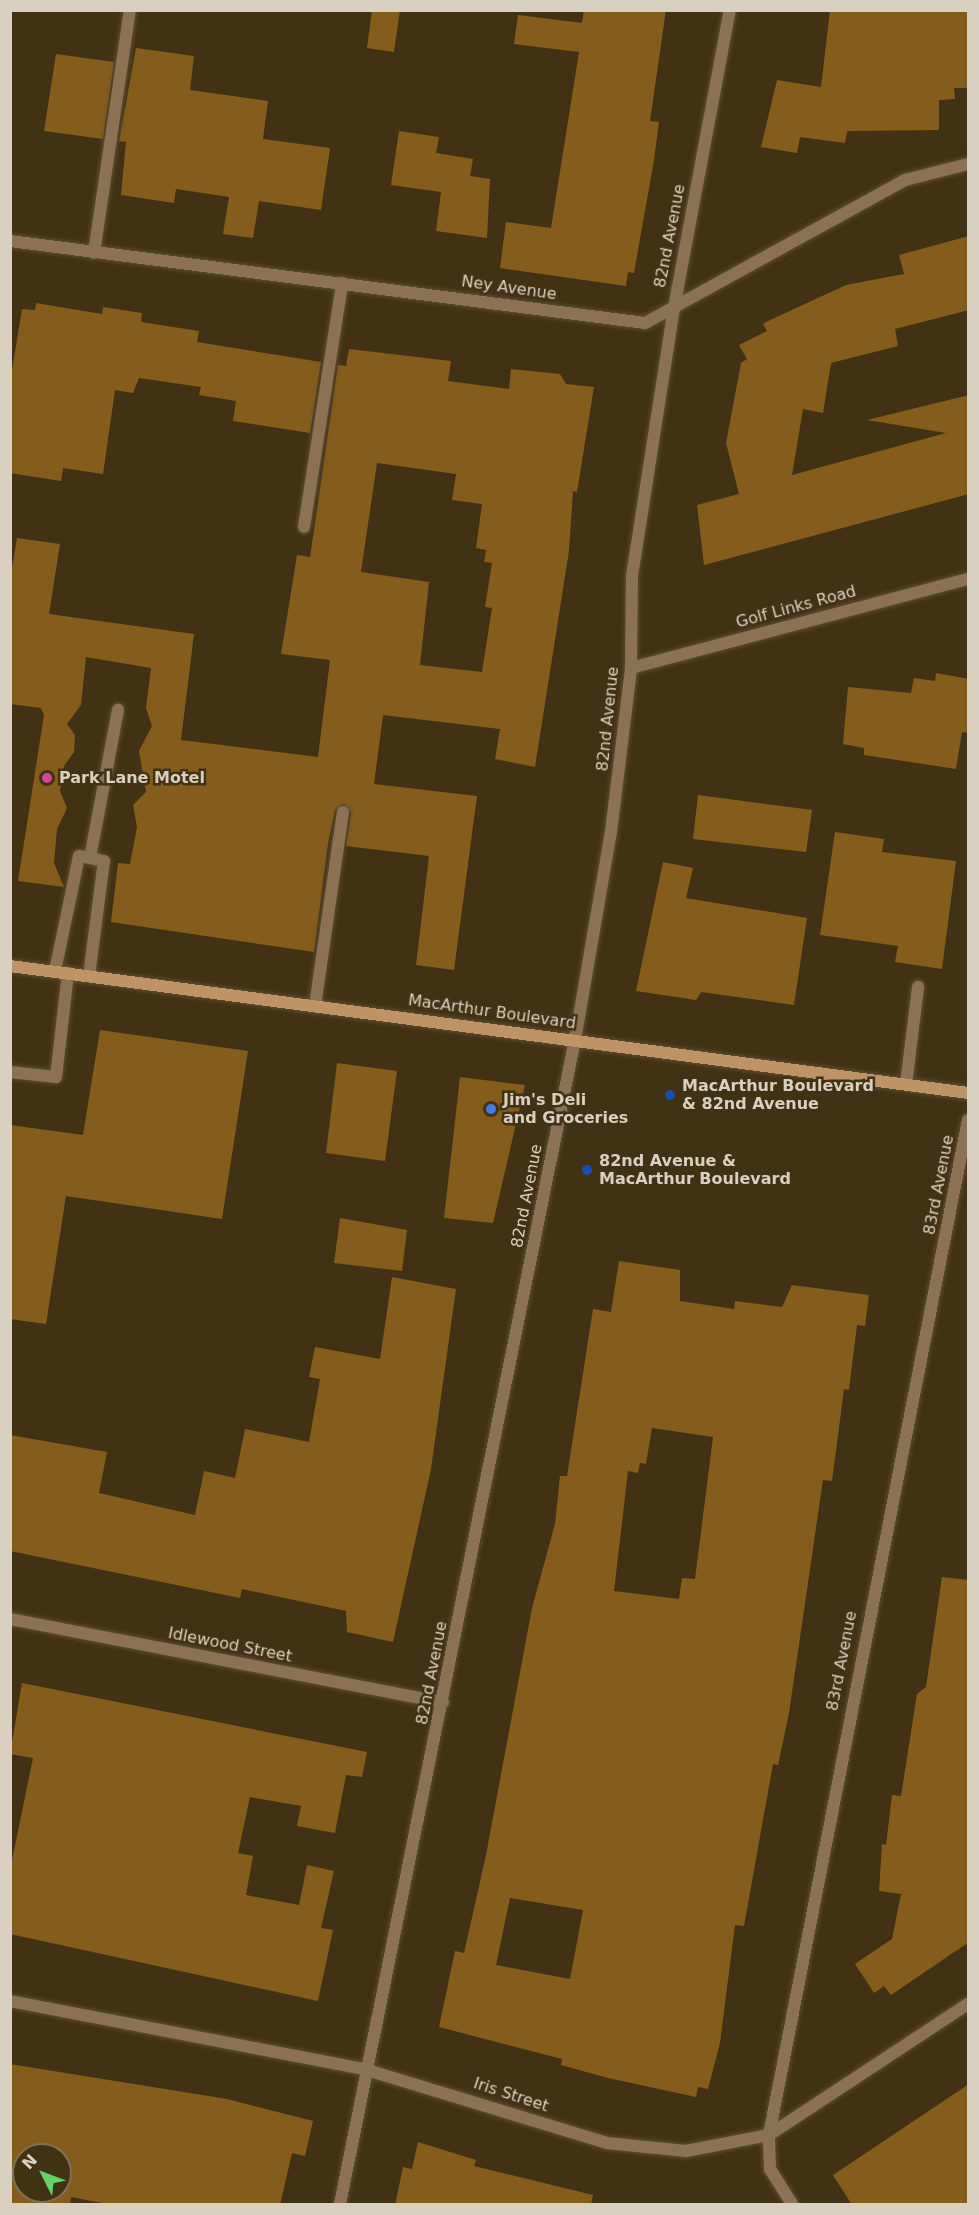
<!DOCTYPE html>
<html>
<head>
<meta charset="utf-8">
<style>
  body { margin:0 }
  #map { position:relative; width:979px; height:2215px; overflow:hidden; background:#423215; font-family:"DejaVu Sans",sans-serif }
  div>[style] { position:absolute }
  .building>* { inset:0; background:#845d1c }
  .roads { filter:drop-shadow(0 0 2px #5d4e34) drop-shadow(0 0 2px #5d4e34) }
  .service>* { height:12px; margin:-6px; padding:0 6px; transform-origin:6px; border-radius:6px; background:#8c7255 }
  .minor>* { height:12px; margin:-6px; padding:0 6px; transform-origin:6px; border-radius:6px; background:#8c7255 }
  .tertiary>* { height:12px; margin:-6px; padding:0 6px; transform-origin:6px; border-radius:6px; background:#8c7255 }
  .secondary>* { height:12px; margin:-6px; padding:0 6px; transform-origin:6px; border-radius:6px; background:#be9365 }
  .dots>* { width:16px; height:16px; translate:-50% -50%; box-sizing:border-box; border:3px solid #423215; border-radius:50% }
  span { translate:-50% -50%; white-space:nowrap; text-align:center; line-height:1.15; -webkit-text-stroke:5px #423215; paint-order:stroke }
  .street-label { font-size:16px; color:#dad0c0 }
  .poi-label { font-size:16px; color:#dad0c0; font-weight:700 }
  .left { translate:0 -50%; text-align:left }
  .frame { position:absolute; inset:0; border:12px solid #dad0c0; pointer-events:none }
  .north { position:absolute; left:12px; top:2143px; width:60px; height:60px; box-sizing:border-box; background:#423215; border:2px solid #7f7159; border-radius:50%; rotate:312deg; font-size:16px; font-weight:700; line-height:24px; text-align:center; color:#dad0c0 }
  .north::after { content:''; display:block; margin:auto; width:21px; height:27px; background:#63d468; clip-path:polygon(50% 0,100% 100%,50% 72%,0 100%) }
</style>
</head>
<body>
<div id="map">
  <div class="building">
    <div style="clip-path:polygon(372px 10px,400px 10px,394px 52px,367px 48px)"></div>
    <div style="clip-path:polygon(584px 10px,666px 10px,650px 121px,659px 122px,654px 160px,634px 273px,628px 272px,626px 286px,500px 268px,506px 222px,551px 228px,579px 52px,514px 44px,518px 15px,582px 23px)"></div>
    <div style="clip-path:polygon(830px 10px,969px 10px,969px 88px,954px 88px,955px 99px,939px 100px,939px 130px,847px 131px,845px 143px,800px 137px,797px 153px,761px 147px,777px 80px,821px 87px)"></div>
    <div style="clip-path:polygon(136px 48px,194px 56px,190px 90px,268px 101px,263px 139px,330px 148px,321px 210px,259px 201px,253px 238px,223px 234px,229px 197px,176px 189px,174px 203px,121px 195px,126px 142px,119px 141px)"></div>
    <div style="clip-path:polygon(56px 54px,114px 62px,103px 139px,44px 131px)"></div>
    <div style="clip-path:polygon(399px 131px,439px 137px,436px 153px,473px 159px,470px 176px,490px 179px,487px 238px,436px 231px,441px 192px,391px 185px)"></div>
    <div style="clip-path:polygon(969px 236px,969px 310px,895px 329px,898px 346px,831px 363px,823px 413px,803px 409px,792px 475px,946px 433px,867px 420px,969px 395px,969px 494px,704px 565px,697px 505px,739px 494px,726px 443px,741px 363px,747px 359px,739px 345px,767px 331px,763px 324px,768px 321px,846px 285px,904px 274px,899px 255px)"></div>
    <div style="clip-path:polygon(36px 303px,102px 314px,103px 307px,142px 313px,141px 322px,199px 331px,197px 342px,321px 362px,310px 433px,233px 421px,236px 401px,199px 395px,201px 387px,139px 378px,133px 393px,115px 390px,103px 474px,63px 468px,61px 481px,10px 473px,11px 376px,22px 309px,35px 310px)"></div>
    <div style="clip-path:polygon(evenodd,349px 349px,451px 361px,448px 381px,509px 389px,511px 369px,560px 374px,566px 384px,594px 387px,577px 492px,573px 491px,569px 551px,535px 767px,495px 759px,500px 729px,383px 715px,374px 784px,477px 796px,454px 970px,416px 965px,429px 856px,346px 846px,351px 813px,344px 804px,335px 810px,328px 844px,314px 952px,111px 922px,118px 863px,130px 864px,137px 827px,133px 805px,146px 792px,139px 751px,152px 726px,146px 708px,151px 668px,86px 657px,81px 705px,67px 724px,75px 735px,74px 752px,64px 766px,60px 791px,67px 808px,57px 829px,54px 863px,64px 887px,18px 881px,44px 715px,41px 708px,10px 704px,10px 580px,17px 538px,60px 544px,49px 614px,194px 634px,181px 740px,318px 757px,330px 660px,281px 654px,297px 555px,310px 557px,338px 365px,346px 366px,349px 349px,377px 463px,456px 474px,452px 500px,482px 504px,476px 548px,486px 550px,484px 562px,492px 563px,485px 607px,492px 608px,482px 672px,420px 665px,429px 582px,361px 572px,377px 463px)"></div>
    <div style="clip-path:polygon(936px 673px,969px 679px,969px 733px,962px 732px,956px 769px,864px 755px,864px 748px,843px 744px,848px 687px,911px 693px,914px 678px,935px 681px)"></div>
    <div style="clip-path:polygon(698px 795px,812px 810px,806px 852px,693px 839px)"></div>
    <div style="clip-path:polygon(835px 832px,884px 839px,882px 852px,956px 861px,942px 969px,895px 962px,898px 946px,820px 935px)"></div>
    <div style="clip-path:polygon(663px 862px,693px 868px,686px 898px,807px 918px,794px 1005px,701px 992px,696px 1000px,636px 991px)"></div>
    <div style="clip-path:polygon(100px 1030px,248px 1051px,222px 1219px,66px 1196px,46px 1324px,10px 1319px,10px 1125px,83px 1135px)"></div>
    <div style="clip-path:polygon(337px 1063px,397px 1071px,385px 1161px,326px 1153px)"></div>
    <div style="clip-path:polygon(460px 1077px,525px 1085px,493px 1223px,444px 1218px)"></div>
    <div style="clip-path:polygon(340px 1218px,407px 1230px,402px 1271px,334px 1263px)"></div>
    <div style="clip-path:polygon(evenodd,619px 1261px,680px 1270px,680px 1301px,734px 1309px,735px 1301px,782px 1307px,792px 1285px,869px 1295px,865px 1326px,857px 1325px,849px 1390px,844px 1389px,832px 1481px,823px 1480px,789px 1713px,778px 1765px,773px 1764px,744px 1926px,735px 1925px,720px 2043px,708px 2089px,698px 2087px,696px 2097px,608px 2078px,561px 2065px,562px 2059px,439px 2027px,455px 1951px,464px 1953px,486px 1855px,532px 1608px,555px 1524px,560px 1476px,567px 1476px,593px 1309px,611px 1312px,619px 1261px,652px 1428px,713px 1437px,695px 1579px,682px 1578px,679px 1599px,614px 1591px,628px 1471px,638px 1473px,640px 1463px,646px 1464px,652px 1428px,619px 1261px,510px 1898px,583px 1910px,570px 1979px,496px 1965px,510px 1898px)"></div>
    <div style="clip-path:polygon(392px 1277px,456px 1289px,431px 1469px,393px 1642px,347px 1632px,346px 1611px,242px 1589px,240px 1598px,10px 1551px,10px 1435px,107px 1452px,99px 1493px,195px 1515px,204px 1471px,235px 1478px,245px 1429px,309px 1442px,320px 1379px,309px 1377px,315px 1347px,380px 1359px)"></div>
    <div style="clip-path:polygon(942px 1577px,969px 1580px,969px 1942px,891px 1995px,884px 1986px,874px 1993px,855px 1964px,892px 1939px,901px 1894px,879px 1891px,882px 1844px,886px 1845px,892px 1795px,901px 1796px,917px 1694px,926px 1687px)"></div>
    <div style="clip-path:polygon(22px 1683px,367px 1752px,362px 1777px,346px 1775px,335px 1833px,297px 1826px,301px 1806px,250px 1797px,238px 1853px,253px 1856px,246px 1895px,299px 1905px,307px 1865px,334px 1871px,321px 1928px,333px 1930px,318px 2001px,10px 1934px,10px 1870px,33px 1758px,10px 1754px)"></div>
    <div style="clip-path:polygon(evenodd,10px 2064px,227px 2099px,313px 2121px,305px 2156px,292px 2153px,280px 2205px,112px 2205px,71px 2197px,70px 2205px,10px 2205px,10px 2064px,24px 2155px,60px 2155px,60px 2191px,24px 2191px,24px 2155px)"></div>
    <div style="clip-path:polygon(969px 2084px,969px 2205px,852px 2205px,833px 2175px)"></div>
    <div style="clip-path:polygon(418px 2142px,476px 2160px,474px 2166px,593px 2195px,591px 2205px,395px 2205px,403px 2167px,412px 2169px)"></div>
  </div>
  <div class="roads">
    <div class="service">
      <div style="left:94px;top:253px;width:246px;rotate:-81.6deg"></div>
      <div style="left:304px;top:527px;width:247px;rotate:-81.1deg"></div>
      <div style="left:55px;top:971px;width:117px;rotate:-78.2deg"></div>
      <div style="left:79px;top:856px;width:11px;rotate:10deg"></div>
      <div style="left:89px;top:976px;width:116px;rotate:-82.6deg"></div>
      <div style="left:104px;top:861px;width:14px;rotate:-168deg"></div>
      <div style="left:90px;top:858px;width:151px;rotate:-79.3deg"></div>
      <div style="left:315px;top:1006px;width:196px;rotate:-81.8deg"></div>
      <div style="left:10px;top:1072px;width:46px;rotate:6.2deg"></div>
      <div style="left:56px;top:1077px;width:105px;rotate:-83.4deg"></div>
      <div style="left:906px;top:1084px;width:98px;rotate:-82.9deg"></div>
    </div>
    <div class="minor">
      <div style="left:10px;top:241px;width:640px;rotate:7.36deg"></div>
      <div style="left:645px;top:323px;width:297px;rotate:-28.8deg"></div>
      <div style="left:905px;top:180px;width:65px;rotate:-14.3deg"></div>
      <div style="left:631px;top:668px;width:92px;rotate:-89.4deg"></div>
      <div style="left:632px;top:576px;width:271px;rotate:-81.1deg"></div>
      <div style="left:674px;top:308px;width:303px;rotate:-79.4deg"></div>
      <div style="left:10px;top:1619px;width:441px;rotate:10.9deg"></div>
      <div style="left:10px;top:2001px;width:364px;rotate:10.9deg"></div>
      <div style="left:367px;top:2070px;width:251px;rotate:16.9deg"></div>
      <div style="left:607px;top:2143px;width:79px;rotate:5.8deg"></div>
      <div style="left:686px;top:2151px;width:85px;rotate:-10.9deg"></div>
      <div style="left:769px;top:2135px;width:238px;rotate:-33.4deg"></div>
      <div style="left:792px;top:2204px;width:41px;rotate:-122.2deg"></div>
      <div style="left:770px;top:2169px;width:34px;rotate:-92deg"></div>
      <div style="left:769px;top:2135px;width:1034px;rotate:-78.91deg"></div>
    </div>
    <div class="tertiary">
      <div style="left:340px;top:2204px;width:1187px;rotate:-78.59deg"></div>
      <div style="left:575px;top:1040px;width:211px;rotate:-80.2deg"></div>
      <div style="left:611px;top:832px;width:165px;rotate:-83deg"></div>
      <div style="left:631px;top:668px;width:349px;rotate:-14.8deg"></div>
    </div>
    <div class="secondary">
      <div style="left:10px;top:966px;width:966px;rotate:7.55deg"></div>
    </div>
  </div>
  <div class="dots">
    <div style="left:47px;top:778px;background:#d1479c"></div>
    <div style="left:670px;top:1095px;background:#1a4fb4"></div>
    <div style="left:491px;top:1109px;background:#3f7fe0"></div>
    <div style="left:587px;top:1170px;background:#1a4fb4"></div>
  </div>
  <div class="street-label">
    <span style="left:670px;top:236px;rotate:-79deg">82nd Avenue</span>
    <span style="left:509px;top:288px;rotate:8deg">Ney Avenue</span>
    <span style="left:796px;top:607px;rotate:-15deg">Golf Links Road</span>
    <span style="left:608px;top:719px;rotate:-84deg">82nd Avenue</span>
    <span style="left:492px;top:1012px;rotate:8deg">MacArthur Boulevard</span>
    <span style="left:939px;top:1185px;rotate:-79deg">83rd Avenue</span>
    <span style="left:527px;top:1196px;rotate:-79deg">82nd Avenue</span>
    <span style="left:230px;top:1645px;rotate:11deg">Idlewood Street</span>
    <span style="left:842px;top:1661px;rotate:-79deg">83rd Avenue</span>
    <span style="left:432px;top:1673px;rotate:-79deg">82nd Avenue</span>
    <span style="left:511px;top:2095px;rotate:18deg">Iris Street</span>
  </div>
  <div class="poi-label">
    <span class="left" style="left:59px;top:778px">Park Lane Motel</span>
    <span class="left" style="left:682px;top:1095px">MacArthur Boulevard<br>&amp; 82nd Avenue</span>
    <span class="left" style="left:503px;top:1109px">Jim's Deli<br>and Groceries</span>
    <span class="left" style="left:599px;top:1170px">82nd Avenue &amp;<br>MacArthur Boulevard</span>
  </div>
  <div class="frame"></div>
  <div class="north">N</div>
</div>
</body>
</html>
